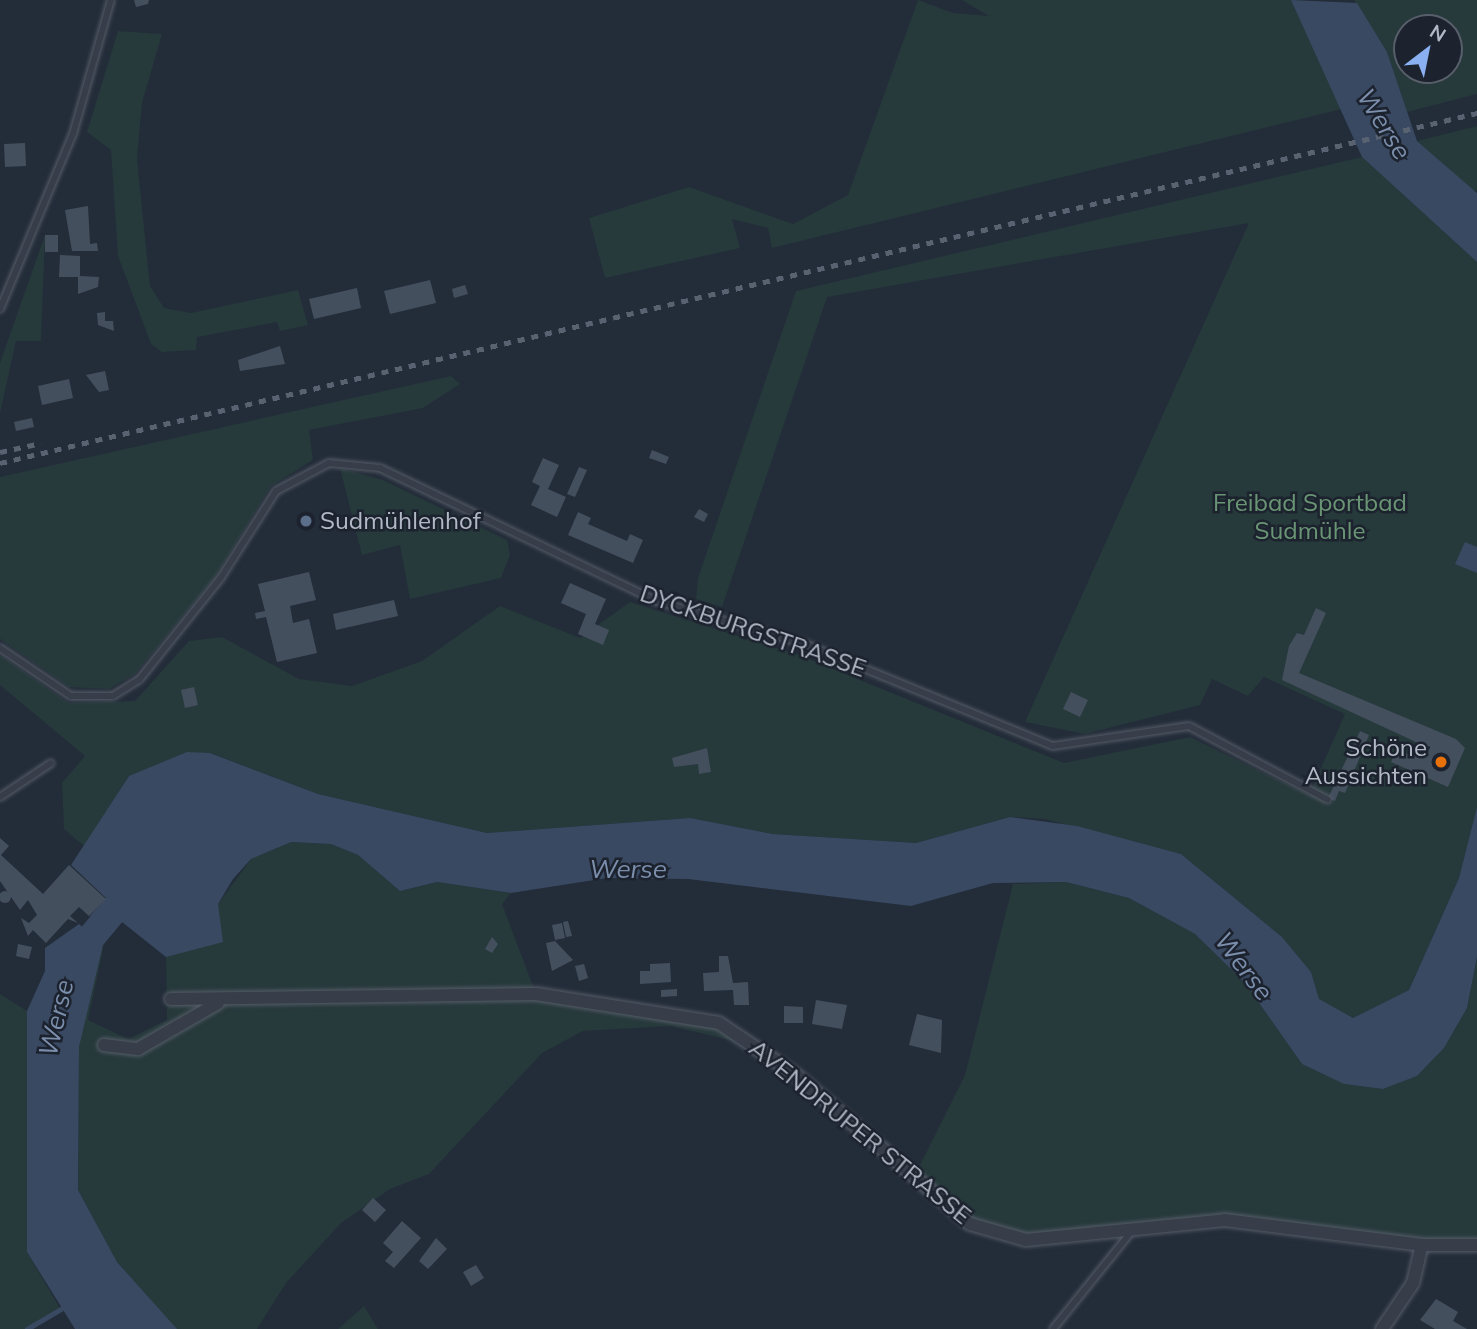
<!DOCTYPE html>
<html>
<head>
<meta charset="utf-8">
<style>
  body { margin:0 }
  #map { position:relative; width:1477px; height:1329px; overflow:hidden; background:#232c39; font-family:Mulish,sans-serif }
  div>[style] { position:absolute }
  .green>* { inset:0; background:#26393b }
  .water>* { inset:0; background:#394962 }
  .stream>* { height:4.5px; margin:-2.25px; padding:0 2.25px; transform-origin:2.25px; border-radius:2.25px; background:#394962 }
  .river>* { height:28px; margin:-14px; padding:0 14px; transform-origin:14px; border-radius:14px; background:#394962 }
  .building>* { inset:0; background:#444f5e }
  .round { border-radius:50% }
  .roads { filter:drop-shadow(0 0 2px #555c67) drop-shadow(0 0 2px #555c67) }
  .service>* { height:6px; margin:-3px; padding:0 3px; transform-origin:3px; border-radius:3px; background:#373e4a }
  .minor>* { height:12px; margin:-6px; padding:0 6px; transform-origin:6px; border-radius:6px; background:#373e4a }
  .rail>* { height:4.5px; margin-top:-2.25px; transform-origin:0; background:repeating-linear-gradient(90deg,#596270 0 7px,transparent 0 14px) }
  .dots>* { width:19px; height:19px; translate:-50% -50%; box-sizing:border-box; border:4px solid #1c232e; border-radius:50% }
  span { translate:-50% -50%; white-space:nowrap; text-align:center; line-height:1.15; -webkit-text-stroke:5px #1c232e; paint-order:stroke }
  .park-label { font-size:24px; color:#6a9575 }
  .poi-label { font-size:24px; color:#b2b9c6 }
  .left { translate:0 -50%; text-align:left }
  .right { translate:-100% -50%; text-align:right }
  .street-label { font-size:24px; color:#b2b9c6 }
  .water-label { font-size:26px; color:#7b8eac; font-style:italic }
  .north { position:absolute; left:1393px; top:14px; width:70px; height:70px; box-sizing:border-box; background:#1c232e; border:2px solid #585f6b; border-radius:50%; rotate:32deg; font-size:19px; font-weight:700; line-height:28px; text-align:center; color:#b2b9c6 }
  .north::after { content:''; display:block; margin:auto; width:24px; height:32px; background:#8ab0f2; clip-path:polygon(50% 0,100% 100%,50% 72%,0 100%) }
</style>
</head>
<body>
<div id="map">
  <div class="green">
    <div style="clip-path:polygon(918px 0,953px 13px,989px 16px,962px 0,1291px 0,1342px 109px,772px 248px,768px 228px,732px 219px,740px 248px,605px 278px,589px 218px,689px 187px,793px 224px,848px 195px)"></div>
    <div style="clip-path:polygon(evenodd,1354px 0,1477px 0,1477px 94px,1407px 112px,1387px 52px,1354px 0,1407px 28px,1449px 28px,1449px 70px,1407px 70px,1407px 28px)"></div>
    <div style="clip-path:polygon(118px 31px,162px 34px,142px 103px,137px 159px,150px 286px,164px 308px,191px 313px,298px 290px,308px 325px,280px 331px,277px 322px,197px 337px,196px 350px,162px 352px,151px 344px,118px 256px,111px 150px,87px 132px)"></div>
    <div style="clip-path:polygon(1477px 126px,1477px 190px,1474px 191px,1417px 141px)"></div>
    <div style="clip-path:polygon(1362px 157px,1477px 262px,1477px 807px,1459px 878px,1409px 990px,1353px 1018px,1336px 1012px,1319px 999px,1311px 972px,1282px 937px,1181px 854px,1044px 819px,1010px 817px,916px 843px,773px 834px,690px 818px,487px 833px,318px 794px,211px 753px,129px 776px,84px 846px,64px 829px,62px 783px,85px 756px,0 685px,0 655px,69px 703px,135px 701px,189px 641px,222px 637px,299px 679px,352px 686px,422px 661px,500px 606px,580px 638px,630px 602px,796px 654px,1064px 763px,1190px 737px,1309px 795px,1345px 714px,1264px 677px,1248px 696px,1212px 679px,1200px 705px,1085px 734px,1025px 722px,1249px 223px,827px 297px,722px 607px,696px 599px,698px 578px,796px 291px)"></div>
    <div style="clip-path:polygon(45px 235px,41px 341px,16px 341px,0 413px,0 363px)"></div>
    <div style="clip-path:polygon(451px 376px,460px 384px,423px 408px,309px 430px,313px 460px,271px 486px,215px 577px,135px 674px,109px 689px,69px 687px,0 639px,0 477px)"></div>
    <div style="clip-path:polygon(340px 468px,383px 480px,507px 540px,510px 555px,501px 578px,410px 599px,400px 545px,362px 555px)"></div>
    <div style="clip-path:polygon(291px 842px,331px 844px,358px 855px,400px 891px,437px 882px,511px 893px,502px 904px,536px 994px,719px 1023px,759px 1047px,671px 1026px,583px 1031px,542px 1053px,429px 1174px,390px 1189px,341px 1223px,286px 1283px,257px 1329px,176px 1329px,117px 1262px,78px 1190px,79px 1047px,94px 962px,104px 945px,88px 1020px,128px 1039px,167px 1020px,166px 957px,218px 904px,251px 859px)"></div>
    <div style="clip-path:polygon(1066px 882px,1129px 898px,1195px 934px,1245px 983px,1302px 1064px,1345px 1084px,1383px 1089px,1417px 1076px,1444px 1048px,1467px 1008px,1477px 957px,1477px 1245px,1225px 1220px,1026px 1240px,970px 1224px,914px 1177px,965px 1075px,1013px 884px)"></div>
    <div style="clip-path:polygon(0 994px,27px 1011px,27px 1252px,61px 1310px,26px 1329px,0 1329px)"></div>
    <div style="clip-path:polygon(364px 1306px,378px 1329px,338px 1329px)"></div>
  </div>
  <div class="water">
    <div style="clip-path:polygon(1291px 0,1357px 3px,1387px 52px,1417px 141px,1477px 193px,1477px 262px,1362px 157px)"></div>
    <div style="clip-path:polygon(1465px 542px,1477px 547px,1477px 573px,1455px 564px)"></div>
    <div style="clip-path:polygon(187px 752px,210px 753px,318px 794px,487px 833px,690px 818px,773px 834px,916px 843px,1010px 817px,1077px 826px,1181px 854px,1282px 937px,1311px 972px,1319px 999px,1353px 1018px,1409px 990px,1459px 878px,1477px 807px,1477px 957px,1467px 1008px,1444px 1048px,1417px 1076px,1383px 1089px,1344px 1084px,1302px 1064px,1245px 983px,1195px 934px,1129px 898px,1066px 882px,993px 883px,911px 906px,688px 879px,607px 878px,511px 893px,437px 882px,400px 891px,358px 855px,331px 844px,291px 842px,251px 859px,233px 879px,218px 904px,223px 942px,166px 957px,122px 922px,109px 935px,90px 916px,106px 898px,71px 865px,129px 776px)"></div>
    <div style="clip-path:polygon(79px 924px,103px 945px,79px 1047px,78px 1190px,117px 1262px,177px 1329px,75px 1329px,27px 1252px,27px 1011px,45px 971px,45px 948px)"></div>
  </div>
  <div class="stream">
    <div style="left:27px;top:1329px;width:45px;rotate:-30.5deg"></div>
  </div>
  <div class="river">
    <div style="left:69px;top:964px;width:86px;rotate:-50.2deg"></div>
  </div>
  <div class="building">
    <div style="clip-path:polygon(134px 0,149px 0,148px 4px,136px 7px)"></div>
    <div style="clip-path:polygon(25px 143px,26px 166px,5px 167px,4px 144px)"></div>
    <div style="clip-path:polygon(88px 206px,90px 244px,97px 243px,98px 251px,72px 251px,65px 210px)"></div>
    <div style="clip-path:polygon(45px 235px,58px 235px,58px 252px,45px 252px)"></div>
    <div style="clip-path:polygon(60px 255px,80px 256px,80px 276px,99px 277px,98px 287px,78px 294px,78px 277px,59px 277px)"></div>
    <div style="clip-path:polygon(430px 280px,436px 303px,390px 314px,384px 291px)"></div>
    <div style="clip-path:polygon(465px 285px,468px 294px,454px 298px,452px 289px)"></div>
    <div style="clip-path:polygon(357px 288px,361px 308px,314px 319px,309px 299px)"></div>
    <div style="clip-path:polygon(105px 312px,105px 321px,113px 321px,114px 331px,98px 325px,97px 313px)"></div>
    <div style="clip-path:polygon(280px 346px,285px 364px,240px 371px,238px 360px)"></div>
    <div style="clip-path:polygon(105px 371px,109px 390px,99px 392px,86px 375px)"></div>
    <div style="clip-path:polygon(69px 379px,73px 398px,42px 405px,38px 386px)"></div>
    <div style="clip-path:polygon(32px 418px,34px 427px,16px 431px,14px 422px)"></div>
    <div style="clip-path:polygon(652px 450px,669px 457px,666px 464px,649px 458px)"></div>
    <div style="clip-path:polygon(543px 458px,559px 465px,548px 489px,566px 497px,557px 517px,531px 505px,540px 486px,532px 482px)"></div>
    <div style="clip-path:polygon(579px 467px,587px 470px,575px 497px,567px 494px)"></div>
    <div style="clip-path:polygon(699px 509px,708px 514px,704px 522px,694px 517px)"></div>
    <div style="clip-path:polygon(578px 512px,591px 518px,588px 524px,627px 541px,630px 534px,643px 540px,633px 563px,568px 535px)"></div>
    <div style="clip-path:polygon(309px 572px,316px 600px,290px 606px,293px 623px,309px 619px,317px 653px,277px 662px,266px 617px,256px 619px,255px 613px,265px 611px,258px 584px)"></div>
    <div style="clip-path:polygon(570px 583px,606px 599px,595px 624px,609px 630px,603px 645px,578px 634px,586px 614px,561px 603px)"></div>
    <div style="clip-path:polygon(394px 600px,398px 616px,336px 630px,333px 614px)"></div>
    <div style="clip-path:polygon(1316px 608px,1326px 613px,1299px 673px,1456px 739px,1465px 748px,1448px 787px,1391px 762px,1397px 749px,1412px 756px,1418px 743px,1282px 680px,1289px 646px,1297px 633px,1304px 635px)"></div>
    <div style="clip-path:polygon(194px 687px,198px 705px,185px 708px,181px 690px)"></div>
    <div style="clip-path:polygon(1071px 692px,1088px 700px,1080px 717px,1063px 709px)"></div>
    <div style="clip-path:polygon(1360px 731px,1369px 735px,1345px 793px,1339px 791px,1335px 801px,1328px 798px)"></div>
    <div style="clip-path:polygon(707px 748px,711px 772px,699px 774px,698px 764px,674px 767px,672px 758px)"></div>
    <div style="clip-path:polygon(0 838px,9px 846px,1px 855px,43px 894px,69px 865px,106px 899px,89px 916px,79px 907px,70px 916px,78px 923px,68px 919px,46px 943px,33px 930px,28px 936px,21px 918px,29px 923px,37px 915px,28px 900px,20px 910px,0 881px)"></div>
    <div class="round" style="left:-1px;top:891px;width:12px;height:12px"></div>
    <div style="clip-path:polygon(568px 921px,572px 936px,566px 937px,563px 922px)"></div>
    <div style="clip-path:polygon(562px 923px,565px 938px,555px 940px,552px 925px)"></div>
    <div style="clip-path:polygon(492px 937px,498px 944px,492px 953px,485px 949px)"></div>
    <div style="clip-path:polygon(555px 941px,573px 960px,552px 971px,546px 943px)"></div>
    <div style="clip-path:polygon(18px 944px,32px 947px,29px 959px,16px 956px)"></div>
    <div style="clip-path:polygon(719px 956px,728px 956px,733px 983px,748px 982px,749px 1005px,734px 1005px,733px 990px,704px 991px,703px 973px,719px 972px)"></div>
    <div style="clip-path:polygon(670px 963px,671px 982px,640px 984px,640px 971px,650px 971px,650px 964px)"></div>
    <div style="clip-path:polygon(584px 964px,588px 978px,579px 981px,575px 966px)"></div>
    <div style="clip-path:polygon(677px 989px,677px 996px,661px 997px,661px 990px)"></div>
    <div style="clip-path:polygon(816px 1000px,847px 1005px,842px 1029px,812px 1024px)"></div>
    <div style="clip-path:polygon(784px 1006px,803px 1007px,803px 1023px,784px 1023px)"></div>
    <div style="clip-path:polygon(917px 1014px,942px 1020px,941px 1053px,909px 1045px)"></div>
    <div style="clip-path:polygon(373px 1198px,386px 1210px,375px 1222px,362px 1210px)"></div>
    <div style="clip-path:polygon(402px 1221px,421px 1238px,394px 1268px,385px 1261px,393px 1252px,383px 1243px)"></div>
    <div style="clip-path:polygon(436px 1238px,447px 1249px,428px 1269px,419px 1261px)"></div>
    <div style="clip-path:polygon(476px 1265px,484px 1278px,471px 1286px,463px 1272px)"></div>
    <div style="clip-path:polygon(1436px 1299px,1458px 1312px,1453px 1321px,1467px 1329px,1435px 1329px,1420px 1320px)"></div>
  </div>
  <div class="roads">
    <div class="service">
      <div style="left:0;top:309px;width:190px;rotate:-67.4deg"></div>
      <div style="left:73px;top:134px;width:139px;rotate:-74.2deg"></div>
      <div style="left:0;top:648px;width:86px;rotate:34.1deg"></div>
      <div style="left:71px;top:696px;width:42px"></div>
      <div style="left:113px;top:696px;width:31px;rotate:-32deg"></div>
      <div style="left:139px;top:680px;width:129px;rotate:-51.3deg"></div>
      <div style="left:220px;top:579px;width:104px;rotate:-57.5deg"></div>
      <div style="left:276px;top:491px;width:60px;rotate:-27.8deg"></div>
      <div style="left:329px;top:463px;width:51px;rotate:5.6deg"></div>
      <div style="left:380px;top:468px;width:306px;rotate:25.7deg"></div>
      <div style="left:656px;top:601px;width:155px;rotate:16.1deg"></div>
      <div style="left:805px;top:644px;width:268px;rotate:22.4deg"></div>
      <div style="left:1053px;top:746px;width:137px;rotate:-8.4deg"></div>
      <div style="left:1189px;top:726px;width:157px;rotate:28deg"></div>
      <div style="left:0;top:797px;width:61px;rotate:-33.7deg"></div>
      <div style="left:1053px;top:1329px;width:124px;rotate:-51.2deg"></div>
    </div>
    <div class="minor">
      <div style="left:171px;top:999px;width:365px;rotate:-0.8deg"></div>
      <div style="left:536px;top:994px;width:185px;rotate:9deg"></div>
      <div style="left:719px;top:1023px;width:92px;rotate:33.9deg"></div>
      <div style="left:795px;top:1074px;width:230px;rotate:40.6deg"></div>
      <div style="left:970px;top:1224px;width:58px;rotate:15.9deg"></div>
      <div style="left:1026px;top:1240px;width:200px;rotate:-5.7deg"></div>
      <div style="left:1225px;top:1220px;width:199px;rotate:7.2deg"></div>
      <div style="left:1422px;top:1245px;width:55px"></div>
      <div style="left:104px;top:1045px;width:34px;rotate:7deg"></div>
      <div style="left:138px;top:1049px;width:92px;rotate:-29.9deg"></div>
      <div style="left:1382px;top:1329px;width:55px;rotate:-56deg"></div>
      <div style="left:1413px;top:1283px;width:39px;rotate:-77deg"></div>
    </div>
  </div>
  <div class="rail">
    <div style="left:0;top:452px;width:42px;rotate:-12.4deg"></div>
    <div style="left:0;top:463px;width:1518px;rotate:-13.33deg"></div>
  </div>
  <div class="dots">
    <div style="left:306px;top:521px;background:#5c6f8a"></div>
    <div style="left:1441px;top:762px;background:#e8710a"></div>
  </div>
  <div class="park-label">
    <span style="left:1310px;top:517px">Freibad Sportbad<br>Sudmühle</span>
  </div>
  <div class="poi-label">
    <span class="left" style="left:320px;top:521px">Sudmühlenhof</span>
    <span class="right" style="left:1427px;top:762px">Schöne<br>Aussichten</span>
  </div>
  <div class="street-label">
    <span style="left:753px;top:631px;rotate:19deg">DYCKBURGSTRASSE</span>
    <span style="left:860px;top:1132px;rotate:39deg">AVENDRUPER STRASSE</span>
  </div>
  <div class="water-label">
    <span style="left:1384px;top:124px;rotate:58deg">Werse</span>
    <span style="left:628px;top:869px">Werse</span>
    <span style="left:1244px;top:966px;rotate:53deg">Werse</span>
    <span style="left:56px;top:1018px;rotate:-77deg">Werse</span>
  </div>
  <div class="north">N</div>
</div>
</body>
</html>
